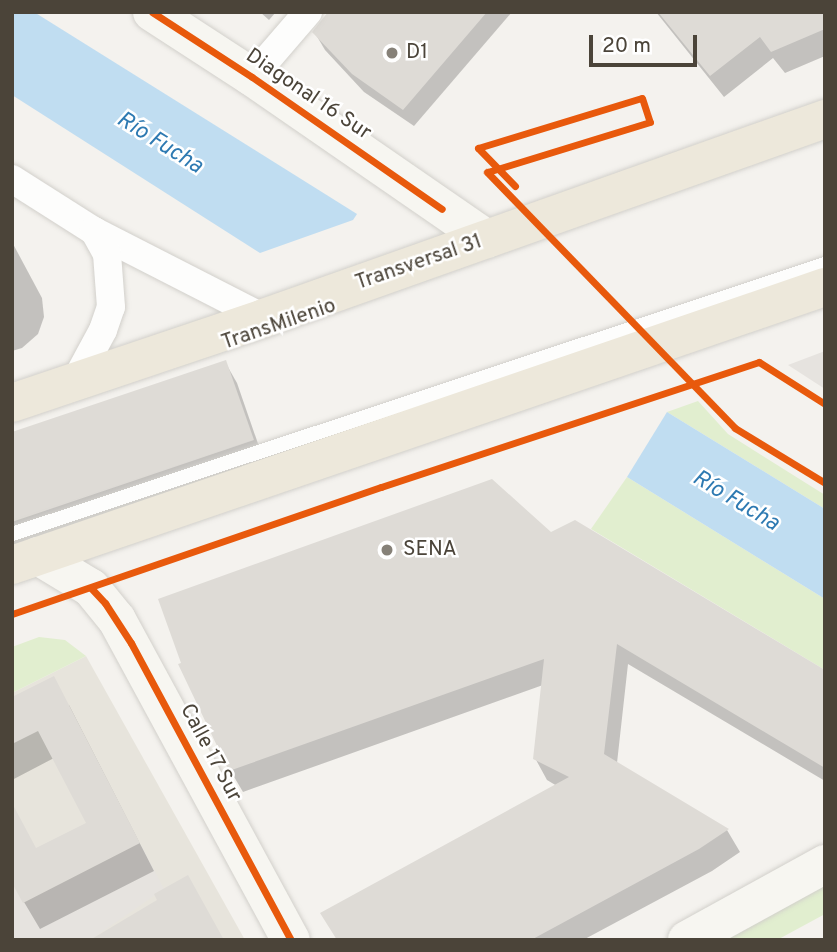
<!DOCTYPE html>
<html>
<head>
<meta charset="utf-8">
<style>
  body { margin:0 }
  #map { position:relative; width:837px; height:952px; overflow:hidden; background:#f4f2ee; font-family:Overpass,sans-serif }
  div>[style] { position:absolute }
  .residential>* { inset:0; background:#e7e4dc }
  .green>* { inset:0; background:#e1eecf }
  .parking>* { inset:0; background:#e6e3df }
  .water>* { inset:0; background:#c0ddf1 }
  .shadow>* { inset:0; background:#0003 }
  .building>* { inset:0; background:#dedbd6 }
  .roads { filter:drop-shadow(0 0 2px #d2d0cb) drop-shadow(0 0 2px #d2d0cb) }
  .lane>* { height:14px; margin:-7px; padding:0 7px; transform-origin:7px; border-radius:7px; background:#fdfdfc }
  .street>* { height:28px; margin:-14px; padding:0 14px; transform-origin:14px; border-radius:14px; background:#fdfdfc }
  .secondary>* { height:38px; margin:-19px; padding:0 19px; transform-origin:19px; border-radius:19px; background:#f7f6f1 }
  .highway>* { height:38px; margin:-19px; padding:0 19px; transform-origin:19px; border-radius:19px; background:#ede8db }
  .cycleway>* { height:7px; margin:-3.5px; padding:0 3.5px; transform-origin:3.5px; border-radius:3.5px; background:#e8590c }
  .dots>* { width:19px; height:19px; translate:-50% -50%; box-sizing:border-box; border:4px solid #fff; border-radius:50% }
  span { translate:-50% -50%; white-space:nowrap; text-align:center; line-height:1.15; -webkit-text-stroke:5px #fff; paint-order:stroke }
  .poi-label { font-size:21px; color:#4b4439 }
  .left { translate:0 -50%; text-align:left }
  .street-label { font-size:21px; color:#4b4439 }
  .water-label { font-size:23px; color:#2e7ab2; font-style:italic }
  .frame { position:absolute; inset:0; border:14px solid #4b4439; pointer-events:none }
  .scale { position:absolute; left:589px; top:35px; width:108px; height:32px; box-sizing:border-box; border:4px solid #4b4439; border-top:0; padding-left:9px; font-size:21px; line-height:24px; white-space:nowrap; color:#4b4439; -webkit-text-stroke:5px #fff; paint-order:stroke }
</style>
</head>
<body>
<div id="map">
  <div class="residential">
    <div style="clip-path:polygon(86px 656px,245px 940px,12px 940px,12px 693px)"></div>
  </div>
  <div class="green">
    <div style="clip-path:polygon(698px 401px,728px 434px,825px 495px,825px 509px,667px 412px)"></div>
    <div style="clip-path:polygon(627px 477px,825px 599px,825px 670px,591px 529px)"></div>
    <div style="clip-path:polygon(39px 637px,65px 640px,86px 656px,12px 693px,12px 647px)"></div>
    <div style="clip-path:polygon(825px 884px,825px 914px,777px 940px,725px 940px)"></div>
  </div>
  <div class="parking">
    <div style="clip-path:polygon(825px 351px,825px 389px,788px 365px)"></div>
    <div style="clip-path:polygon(140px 843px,164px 889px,90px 940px,12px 940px,12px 883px,23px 903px)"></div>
  </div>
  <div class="water">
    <div style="clip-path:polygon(12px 12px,34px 12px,357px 214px,353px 220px,260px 253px,12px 95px)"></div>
    <div style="clip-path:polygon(667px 412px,825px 509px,825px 599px,627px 477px)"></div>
  </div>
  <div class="shadow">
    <div style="clip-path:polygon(260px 12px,276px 12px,269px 20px)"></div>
    <div style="clip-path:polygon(332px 12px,512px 12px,414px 126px,364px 92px,325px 50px,315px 33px)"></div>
    <div style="clip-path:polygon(656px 12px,825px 12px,825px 56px,785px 73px,773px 58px,724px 97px)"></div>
    <div style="clip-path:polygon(12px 242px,42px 298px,44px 317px,38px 334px,22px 348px,12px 351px)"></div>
    <div style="clip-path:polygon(225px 362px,237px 383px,264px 461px,12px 546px,12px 434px)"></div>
    <div style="clip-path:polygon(550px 534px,825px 673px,825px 781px,628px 664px,617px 763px,727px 830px,740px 852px,712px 871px,583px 940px,338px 940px,557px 786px,547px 780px,535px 758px,543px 685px,243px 792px,230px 770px)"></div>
    <div style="clip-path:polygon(12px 699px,69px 705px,154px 871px,40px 929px,24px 902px,36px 850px,89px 823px,54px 758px,12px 780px)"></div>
  </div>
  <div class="building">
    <div style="clip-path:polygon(328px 12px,487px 12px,403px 110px,352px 74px,312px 32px)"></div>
    <div style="clip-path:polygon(658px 12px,825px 12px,825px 29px,771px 52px,760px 37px,710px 76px)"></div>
    <div style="clip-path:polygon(226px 360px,254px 440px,12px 522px,12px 432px)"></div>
    <div style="clip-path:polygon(492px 479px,551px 532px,575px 520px,825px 670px,825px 768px,617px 644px,604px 754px,729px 829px,699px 849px,531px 940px,337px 940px,320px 913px,569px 777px,533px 759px,544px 659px,229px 771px,178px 664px,181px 663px,158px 599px)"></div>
    <div style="clip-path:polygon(54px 676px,140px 843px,23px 903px,12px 883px,12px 803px,36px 848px,86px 823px,38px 731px,12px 744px,12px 697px)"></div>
    <div style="clip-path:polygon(188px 875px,224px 940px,90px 940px,157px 900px,154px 894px)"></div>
  </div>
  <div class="roads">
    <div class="lane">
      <div style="left:12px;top:534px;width:857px;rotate:-18.37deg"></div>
    </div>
    <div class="street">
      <div style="left:252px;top:77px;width:86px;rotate:-49.3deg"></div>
      <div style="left:12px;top:179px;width:97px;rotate:32.4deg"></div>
      <div style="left:94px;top:231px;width:191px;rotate:27.1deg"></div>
      <div style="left:75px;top:382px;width:59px;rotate:-61.7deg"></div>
      <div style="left:103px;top:330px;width:24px;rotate:-71deg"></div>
      <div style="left:111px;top:307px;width:53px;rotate:-94.3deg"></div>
      <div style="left:107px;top:254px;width:26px;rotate:-119deg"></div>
    </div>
    <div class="secondary">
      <div style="left:152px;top:12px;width:119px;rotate:33deg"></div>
      <div style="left:252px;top:77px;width:285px;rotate:34.6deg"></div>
      <div style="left:38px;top:556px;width:62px;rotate:31.1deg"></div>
      <div style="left:91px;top:588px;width:41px;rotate:50.9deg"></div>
      <div style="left:117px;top:620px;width:364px;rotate:61.5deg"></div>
      <div style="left:687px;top:940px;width:158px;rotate:-28.8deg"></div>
    </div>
    <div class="highway">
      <div style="left:12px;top:403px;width:266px;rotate:-18.6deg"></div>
      <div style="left:264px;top:318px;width:595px;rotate:-19.53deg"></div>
      <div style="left:12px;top:565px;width:859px;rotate:-18.88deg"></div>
    </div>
  </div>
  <div class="cycleway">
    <div style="left:152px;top:12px;width:119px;rotate:33deg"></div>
    <div style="left:252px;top:77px;width:231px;rotate:34.8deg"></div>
    <div style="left:515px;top:186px;width:53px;rotate:-134.2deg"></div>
    <div style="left:478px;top:148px;width:171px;rotate:-17deg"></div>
    <div style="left:642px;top:98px;width:25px;rotate:72deg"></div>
    <div style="left:650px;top:122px;width:170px;rotate:162.9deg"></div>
    <div style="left:487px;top:172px;width:356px;rotate:45.9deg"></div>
    <div style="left:735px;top:428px;width:105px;rotate:31.4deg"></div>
    <div style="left:91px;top:588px;width:21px;rotate:47deg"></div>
    <div style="left:105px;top:603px;width:48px;rotate:57deg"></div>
    <div style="left:131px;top:643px;width:337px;rotate:61.7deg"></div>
    <div style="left:12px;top:614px;width:390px;rotate:-19deg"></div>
    <div style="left:381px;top:487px;width:398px;rotate:-18.3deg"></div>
    <div style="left:759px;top:362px;width:78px;rotate:32.5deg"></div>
  </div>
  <div class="dots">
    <div style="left:392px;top:53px;background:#868178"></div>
    <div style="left:387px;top:550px;background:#868178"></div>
  </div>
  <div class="poi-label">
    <span class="left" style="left:406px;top:53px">D1</span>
    <span class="left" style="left:403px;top:550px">SENA</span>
  </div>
  <div class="street-label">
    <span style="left:308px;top:95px;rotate:34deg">Diagonal 16 Sur</span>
    <span style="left:419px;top:263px;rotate:-19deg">Transversal 31</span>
    <span style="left:279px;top:325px;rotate:-19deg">TransMilenio</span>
    <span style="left:210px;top:753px;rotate:62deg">Calle 17 Sur</span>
  </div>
  <div class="water-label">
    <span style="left:159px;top:144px;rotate:32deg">Río Fucha</span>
    <span style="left:735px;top:502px;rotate:31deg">Río Fucha</span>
  </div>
  <div class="frame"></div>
  <div class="scale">20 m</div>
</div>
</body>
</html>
